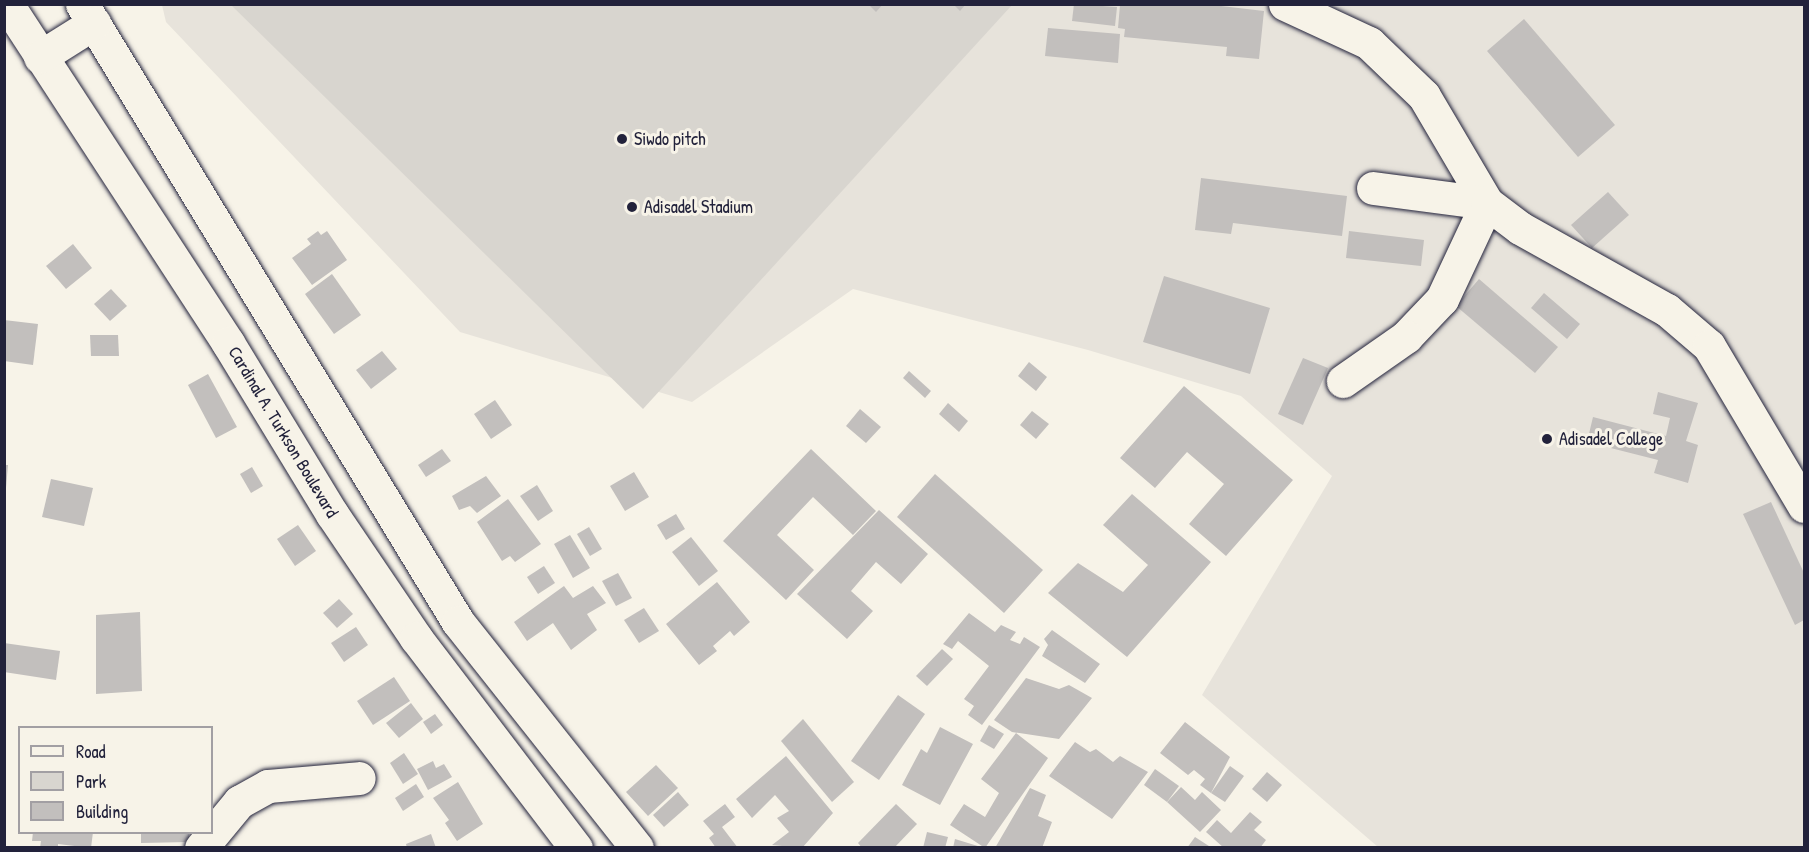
<!DOCTYPE html>
<html>
<head>
<meta charset="utf-8">
<style>
  body { margin:0 }
  #map { position:relative; width:1809px; height:852px; overflow:hidden; background:#f7f3e8; font-family:"Patrick Hand",sans-serif }
  div>[style] { position:absolute }
  .built>* { inset:0; background:#e7e3db }
  .green>* { inset:0; background:#d8d5cf }
  .building>* { inset:0; background:#c2bfbd }
  .roads { filter:drop-shadow(0 0 2px #22223b) drop-shadow(0 0 2px #22223b) }
  .minor>* { height:33px; margin:-16.5px; padding:0 16.5px; transform-origin:16.5px; border-radius:16.5px; background:#f7f3e8 }
  .dots>* { width:16px; height:16px; translate:-50% -50%; box-sizing:border-box; border:3px solid #f7f3e8; border-radius:50% }
  span { translate:-50% -50%; white-space:nowrap; text-align:center; line-height:1.15; -webkit-text-stroke:6px #f7f3e8; paint-order:stroke }
  .poi-label { font-size:18px; color:#22223b }
  .left { translate:0 -50%; text-align:left }
  .street-label { font-size:18px; color:#22223b }
  .frame { position:absolute; inset:0; border:6px solid #22223b; pointer-events:none }
  .legend { position:absolute; left:18px; top:726px; width:195px; height:108px; box-sizing:border-box; background:#f7f3e8; border:2px solid #a29fa3; margin:0; padding:8px 10px; list-style:none; font-size:18px; color:#22223b }
  .legend li { display:flex; align-items:center; gap:12px; height:30px }
  .legend b { width:30px; border:2px solid #a29fa3 }
</style>
</head>
<body>
<div id="map">
  <div class="built">
    <div style="clip-path:polygon(162px 5px,1804px 5px,1804px 847px,1378px 847px,1202px 695px,1332px 476px,1241px 396px,1088px 350px,853px 289px,692px 402px,460px 332px,166px 22px)"></div>
  </div>
  <div class="green">
    <div style="clip-path:polygon(231px 5px,1012px 5px,643px 409px)"></div>
  </div>
  <div class="building">
    <div style="clip-path:polygon(868px 4px,883px 4px,876px 12px)"></div>
    <div style="clip-path:polygon(953px 4px,966px 4px,960px 11px)"></div>
    <div style="clip-path:polygon(1074px 4px,1117px 7px,1115px 26px,1072px 21px)"></div>
    <div style="clip-path:polygon(1204px 4px,1264px 11px,1259px 59px,1226px 56px,1227px 47px,1124px 37px,1125px 29px,1118px 28px,1120px 5px)"></div>
    <div style="clip-path:polygon(1524px 19px,1615px 125px,1578px 157px,1487px 51px)"></div>
    <div style="clip-path:polygon(1048px 28px,1120px 34px,1118px 63px,1045px 56px)"></div>
    <div style="clip-path:polygon(1201px 178px,1347px 196px,1342px 236px,1233px 223px,1231px 234px,1195px 230px)"></div>
    <div style="clip-path:polygon(1608px 192px,1629px 215px,1592px 248px,1571px 225px)"></div>
    <div style="clip-path:polygon(318px 231px,321px 235px,327px 231px,347px 260px,312px 285px,292px 258px,311px 244px,307px 239px)"></div>
    <div style="clip-path:polygon(1349px 231px,1424px 240px,1421px 266px,1346px 258px)"></div>
    <div style="clip-path:polygon(73px 244px,92px 268px,66px 289px,46px 266px)"></div>
    <div style="clip-path:polygon(332px 274px,361px 315px,334px 334px,305px 294px)"></div>
    <div style="clip-path:polygon(1164px 276px,1270px 308px,1250px 374px,1143px 342px)"></div>
    <div style="clip-path:polygon(1479px 279px,1558px 347px,1535px 373px,1456px 306px)"></div>
    <div style="clip-path:polygon(111px 289px,127px 306px,110px 321px,94px 304px)"></div>
    <div style="clip-path:polygon(1544px 293px,1580px 324px,1567px 339px,1531px 308px)"></div>
    <div style="clip-path:polygon(4px 320px,38px 324px,33px 365px,4px 361px)"></div>
    <div style="clip-path:polygon(90px 335px,118px 335px,119px 356px,91px 356px)"></div>
    <div style="clip-path:polygon(382px 351px,397px 369px,371px 389px,356px 370px)"></div>
    <div style="clip-path:polygon(1303px 358px,1328px 368px,1303px 425px,1278px 414px)"></div>
    <div style="clip-path:polygon(1029px 362px,1047px 377px,1036px 391px,1018px 376px)"></div>
    <div style="clip-path:polygon(909px 371px,931px 391px,925px 398px,903px 378px)"></div>
    <div style="clip-path:polygon(208px 374px,237px 427px,216px 438px,188px 385px)"></div>
    <div style="clip-path:polygon(1184px 386px,1293px 480px,1226px 556px,1189px 524px,1224px 484px,1187px 452px,1155px 488px,1120px 458px)"></div>
    <div style="clip-path:polygon(1658px 392px,1698px 403px,1686px 441px,1698px 445px,1688px 483px,1654px 473px,1658px 460px,1587px 442px,1593px 417px,1666px 436px,1670px 418px,1653px 414px)"></div>
    <div style="clip-path:polygon(495px 400px,512px 425px,491px 439px,474px 414px)"></div>
    <div style="clip-path:polygon(948px 403px,968px 421px,959px 432px,939px 414px)"></div>
    <div style="clip-path:polygon(860px 409px,881px 427px,866px 443px,846px 426px)"></div>
    <div style="clip-path:polygon(1032px 411px,1049px 424px,1036px 439px,1020px 425px)"></div>
    <div style="clip-path:polygon(442px 449px,451px 461px,426px 477px,418px 465px)"></div>
    <div style="clip-path:polygon(811px 449px,876px 511px,853px 535px,813px 497px,777px 535px,814px 570px,786px 600px,723px 541px)"></div>
    <div style="clip-path:polygon(4px 465px,8px 465px,6px 488px,4px 488px)"></div>
    <div style="clip-path:polygon(252px 467px,263px 486px,251px 493px,240px 474px)"></div>
    <div style="clip-path:polygon(634px 472px,649px 497px,625px 511px,610px 486px)"></div>
    <div style="clip-path:polygon(935px 474px,1043px 570px,1004px 613px,897px 517px)"></div>
    <div style="clip-path:polygon(486px 476px,501px 496px,477px 513px,470px 506px,459px 510px,452px 496px)"></div>
    <div style="clip-path:polygon(51px 479px,93px 488px,84px 526px,42px 517px)"></div>
    <div style="clip-path:polygon(537px 485px,553px 511px,538px 521px,520px 496px)"></div>
    <div style="clip-path:polygon(1132px 494px,1211px 562px,1127px 657px,1048px 593px,1078px 563px,1123px 592px,1148px 565px,1103px 525px)"></div>
    <div style="clip-path:polygon(508px 499px,541px 544px,515px 562px,510px 556px,502px 561px,477px 522px)"></div>
    <div style="clip-path:polygon(1771px 502px,1804px 573px,1804px 620px,1795px 625px,1743px 514px)"></div>
    <div style="clip-path:polygon(879px 510px,928px 554px,901px 584px,876px 562px,851px 591px,873px 611px,847px 639px,797px 594px)"></div>
    <div style="clip-path:polygon(676px 514px,685px 529px,666px 540px,657px 525px)"></div>
    <div style="clip-path:polygon(298px 525px,316px 551px,295px 566px,277px 539px)"></div>
    <div style="clip-path:polygon(589px 527px,602px 549px,590px 556px,577px 534px)"></div>
    <div style="clip-path:polygon(570px 535px,590px 568px,573px 578px,554px 544px)"></div>
    <div style="clip-path:polygon(691px 537px,718px 571px,699px 586px,672px 552px)"></div>
    <div style="clip-path:polygon(544px 566px,555px 583px,538px 594px,527px 577px)"></div>
    <div style="clip-path:polygon(618px 573px,632px 598px,616px 606px,602px 581px)"></div>
    <div style="clip-path:polygon(717px 582px,750px 622px,734px 636px,730px 631px,713px 646px,717px 651px,699px 665px,666px 624px)"></div>
    <div style="clip-path:polygon(564px 586px,573px 598px,593px 586px,606px 603px,587px 614px,597px 630px,571px 650px,553px 623px,527px 641px,514px 622px)"></div>
    <div style="clip-path:polygon(339px 599px,353px 614px,337px 628px,323px 613px)"></div>
    <div style="clip-path:polygon(644px 608px,659px 631px,639px 643px,624px 620px)"></div>
    <div style="clip-path:polygon(140px 612px,142px 691px,96px 694px,96px 615px)"></div>
    <div style="clip-path:polygon(969px 613px,995px 632px,1001px 625px,1016px 632px,1010px 640px,1020px 644px,1024px 637px,1040px 647px,982px 725px,968px 715px,974px 706px,964px 699px,989px 666px,958px 641px,952px 649px,943px 644px)"></div>
    <div style="clip-path:polygon(356px 627px,368px 645px,344px 662px,331px 643px)"></div>
    <div style="clip-path:polygon(1052px 630px,1100px 664px,1085px 683px,1042px 656px,1048px 645px,1044px 639px)"></div>
    <div style="clip-path:polygon(4px 643px,60px 651px,56px 680px,4px 672px)"></div>
    <div style="clip-path:polygon(942px 649px,953px 659px,927px 686px,916px 676px)"></div>
    <div style="clip-path:polygon(394px 677px,410px 701px,373px 725px,357px 701px)"></div>
    <div style="clip-path:polygon(1026px 678px,1059px 689px,1069px 685px,1092px 698px,1059px 739px,1012px 732px,994px 720px)"></div>
    <div style="clip-path:polygon(898px 695px,925px 714px,879px 780px,851px 761px)"></div>
    <div style="clip-path:polygon(411px 703px,423px 719px,399px 738px,386px 723px)"></div>
    <div style="clip-path:polygon(435px 714px,443px 725px,431px 734px,423px 722px)"></div>
    <div style="clip-path:polygon(803px 719px,854px 782px,832px 802px,781px 741px)"></div>
    <div style="clip-path:polygon(1185px 722px,1230px 757px,1211px 793px,1200px 785px,1205px 779px,1194px 770px,1188px 775px,1160px 753px)"></div>
    <div style="clip-path:polygon(989px 725px,1004px 734px,994px 749px,980px 741px)"></div>
    <div style="clip-path:polygon(940px 727px,973px 744px,940px 805px,902px 785px,921px 749px,927px 753px)"></div>
    <div style="clip-path:polygon(1016px 733px,1048px 758px,985px 848px,950px 825px,964px 804px,985px 817px,999px 793px,981px 779px)"></div>
    <div style="clip-path:polygon(1075px 742px,1090px 752px,1096px 749px,1113px 762px,1120px 756px,1148px 772px,1112px 819px,1049px 776px)"></div>
    <div style="clip-path:polygon(404px 753px,418px 774px,403px 784px,390px 763px)"></div>
    <div style="clip-path:polygon(786px 756px,833px 813px,802px 848px,772px 845px,789px 832px,777px 818px,789px 811px,775px 795px,752px 818px,736px 799px)"></div>
    <div style="clip-path:polygon(433px 761px,436px 768px,444px 764px,452px 777px,428px 790px,417px 769px)"></div>
    <div style="clip-path:polygon(656px 765px,678px 788px,648px 816px,626px 792px)"></div>
    <div style="clip-path:polygon(1230px 766px,1244px 776px,1225px 802px,1211px 793px)"></div>
    <div style="clip-path:polygon(1155px 769px,1179px 786px,1167px 802px,1144px 785px)"></div>
    <div style="clip-path:polygon(1267px 772px,1282px 785px,1267px 802px,1252px 789px)"></div>
    <div style="clip-path:polygon(458px 782px,483px 824px,457px 841px,445px 823px,449px 820px,433px 798px)"></div>
    <div style="clip-path:polygon(416px 784px,424px 797px,403px 811px,395px 798px)"></div>
    <div style="clip-path:polygon(1181px 787px,1195px 800px,1202px 792px,1221px 810px,1200px 832px,1167px 802px)"></div>
    <div style="clip-path:polygon(1030px 788px,1046px 795px,1038px 816px,1052px 822px,1042px 848px,995px 848px)"></div>
    <div style="clip-path:polygon(678px 792px,689px 805px,664px 827px,653px 815px)"></div>
    <div style="clip-path:polygon(725px 804px,735px 817px,722px 827px,738px 848px,716px 848px,709px 838px,714px 834px,703px 821px)"></div>
    <div style="clip-path:polygon(896px 804px,917px 824px,894px 848px,862px 848px,858px 843px)"></div>
    <div style="clip-path:polygon(1250px 812px,1262px 822px,1254px 830px,1266px 840px,1260px 848px,1224px 848px,1206px 832px,1217px 820px,1231px 833px)"></div>
    <div style="clip-path:polygon(33px 832px,93px 832px,91px 848px,58px 844px,58px 848px,40px 848px,41px 841px,32px 841px)"></div>
    <div style="clip-path:polygon(141px 832px,189px 832px,189px 842px,141px 843px)"></div>
    <div style="clip-path:polygon(927px 832px,948px 837px,945px 848px,923px 848px)"></div>
    <div style="clip-path:polygon(431px 834px,436px 848px,407px 848px,406px 844px)"></div>
    <div style="clip-path:polygon(1195px 837px,1212px 848px,1187px 848px)"></div>
    <div style="clip-path:polygon(955px 839px,981px 847px,981px 848px,953px 848px)"></div>
  </div>
  <div class="roads">
    <div class="minor">
      <div style="left:7px;top:4px;width:405px;rotate:56.9deg"></div>
      <div style="left:228px;top:343px;width:200px;rotate:58.7deg"></div>
      <div style="left:332px;top:514px;width:150px;rotate:55.9deg"></div>
      <div style="left:416px;top:638px;width:264px;rotate:52.7deg"></div>
      <div style="left:82px;top:4px;width:723px;rotate:58.68deg"></div>
      <div style="left:458px;top:622px;width:288px;rotate:51.6deg"></div>
      <div style="left:1285px;top:4px;width:93px;rotate:24.9deg"></div>
      <div style="left:1369px;top:43px;width:76px;rotate:43.9deg"></div>
      <div style="left:1424px;top:96px;width:124px;rotate:59.5deg"></div>
      <div style="left:1487px;top:203px;width:106px;rotate:115.1deg"></div>
      <div style="left:1442px;top:299px;width:52px;rotate:133.5deg"></div>
      <div style="left:1406px;top:337px;width:77px;rotate:145.1deg"></div>
      <div style="left:40px;top:57px;width:64px;rotate:-32.2deg"></div>
      <div style="left:1373px;top:188px;width:115px;rotate:7.5deg"></div>
      <div style="left:1487px;top:203px;width:41px;rotate:37.1deg"></div>
      <div style="left:1520px;top:228px;width:168px;rotate:29.2deg"></div>
      <div style="left:1667px;top:310px;width:55px;rotate:40.6deg"></div>
      <div style="left:1709px;top:346px;width:186px;rotate:59.3deg"></div>
      <div style="left:201px;top:848px;width:60px;rotate:-50.4deg"></div>
      <div style="left:239px;top:802px;width:33px;rotate:-29deg"></div>
      <div style="left:268px;top:786px;width:91px;rotate:-5deg"></div>
    </div>
  </div>
  <div class="dots">
    <div style="left:622px;top:139px;background:#22223b"></div>
    <div style="left:632px;top:207px;background:#22223b"></div>
    <div style="left:1547px;top:439px;background:#22223b"></div>
  </div>
  <div class="poi-label">
    <span class="left" style="left:634px;top:139px">Siwdo pitch</span>
    <span class="left" style="left:644px;top:207px">Adisadel Stadium</span>
    <span class="left" style="left:1559px;top:439px">Adisadel College</span>
  </div>
  <div class="street-label">
    <span style="left:283px;top:432px;rotate:59deg">Cardinal A. Turkson Boulevard</span>
  </div>
  <div class="frame"></div>
  <ul class="legend">
  <li><b style="height:8px;background:#f7f3e8"></b>Road</li>
  <li><b style="height:16px;background:#d8d5cf"></b>Park</li>
  <li><b style="height:16px;background:#c2bfbd"></b>Building</li>
  </ul>
</div>
</body>
</html>
